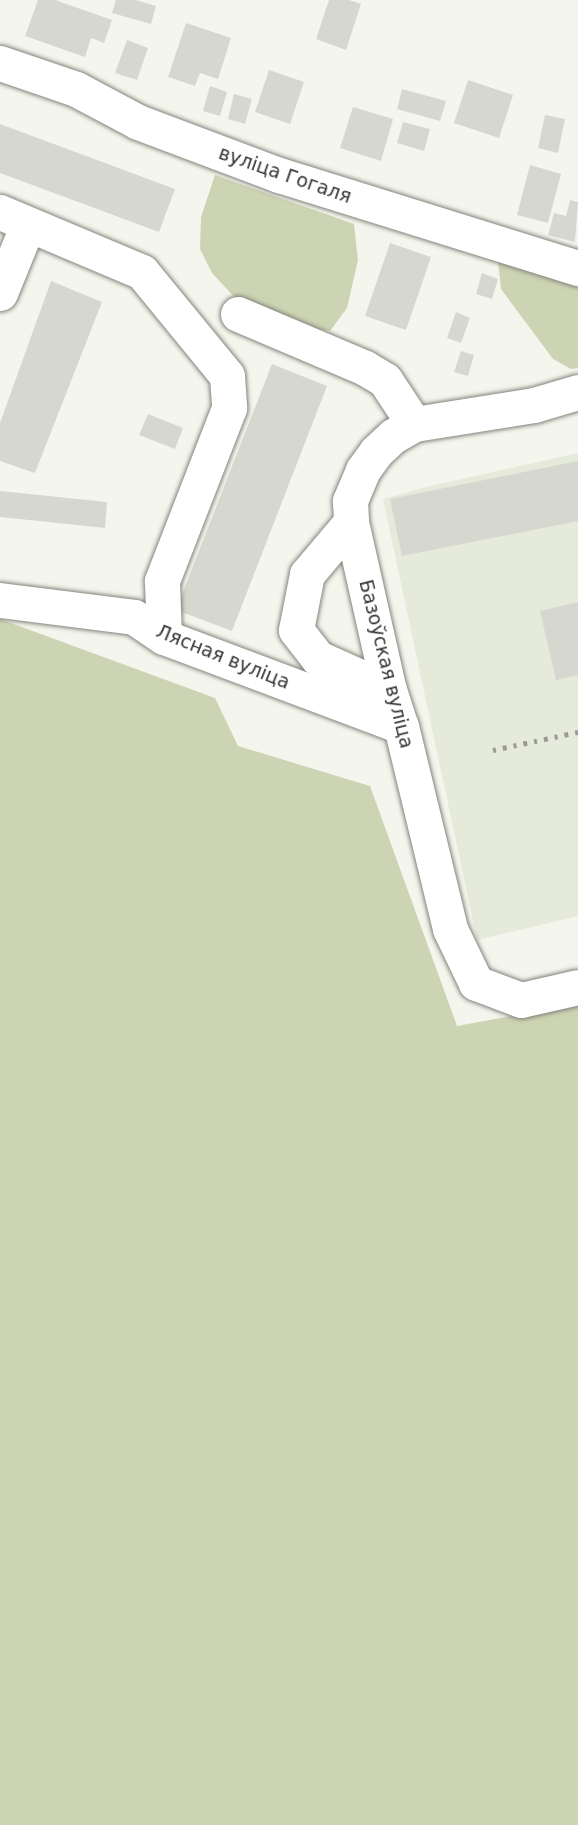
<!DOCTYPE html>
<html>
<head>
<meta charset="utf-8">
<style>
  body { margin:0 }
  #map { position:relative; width:578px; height:1825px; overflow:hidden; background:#f4f6ed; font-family:"DejaVu Sans",sans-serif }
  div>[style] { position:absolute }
  .built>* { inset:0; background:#e6eadb }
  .green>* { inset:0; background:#cdd4b3 }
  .building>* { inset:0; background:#d6d8d0 }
  .roads { filter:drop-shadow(0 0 2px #83857d) drop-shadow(0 0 2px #83857d) }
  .minor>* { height:35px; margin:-17.5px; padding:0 17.5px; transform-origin:17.5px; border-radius:17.5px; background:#fff }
  .rail>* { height:5px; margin-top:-2.5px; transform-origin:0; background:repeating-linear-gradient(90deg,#999a94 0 3.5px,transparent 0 10.5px) }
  span { translate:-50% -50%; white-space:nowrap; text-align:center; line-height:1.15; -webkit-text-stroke:5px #fff; paint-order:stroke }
  .street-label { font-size:19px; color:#353633 }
</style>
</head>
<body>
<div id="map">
  <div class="built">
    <div style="clip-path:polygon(578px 453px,578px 916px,477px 940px,383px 499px,426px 487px)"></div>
  </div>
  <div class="green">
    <div style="clip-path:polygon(215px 175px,354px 224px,358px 260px,347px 308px,330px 331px,279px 324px,239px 302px,212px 273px,200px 249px,201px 217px)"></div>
    <div style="clip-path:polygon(498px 260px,578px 276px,578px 368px,571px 369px,553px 359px,501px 289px)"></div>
    <div style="clip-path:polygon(0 619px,215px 698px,238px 746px,370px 786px,457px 1026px,578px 1004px,578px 1825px,0 1825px)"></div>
  </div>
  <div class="building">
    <div style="clip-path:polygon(38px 0,55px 0,112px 20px,104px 43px,91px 38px,85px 57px,25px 36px)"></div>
    <div style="clip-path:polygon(116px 0,136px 0,156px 6px,151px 24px,112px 13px)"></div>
    <div style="clip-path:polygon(329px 0,349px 0,361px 4px,346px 50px,316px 39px)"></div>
    <div style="clip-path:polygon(186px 23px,231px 38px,218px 79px,200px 73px,195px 86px,168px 77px)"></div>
    <div style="clip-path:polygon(127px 40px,148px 48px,137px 80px,115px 73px)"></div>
    <div style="clip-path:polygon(269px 70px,304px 82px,290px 124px,255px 112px)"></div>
    <div style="clip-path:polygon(468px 80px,513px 95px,499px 138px,454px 123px)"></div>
    <div style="clip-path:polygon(210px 86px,227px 92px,220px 116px,203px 111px)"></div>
    <div style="clip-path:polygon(402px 89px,446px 101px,440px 121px,397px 109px)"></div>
    <div style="clip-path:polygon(234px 94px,252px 99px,245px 124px,228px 119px)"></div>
    <div style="clip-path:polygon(353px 107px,393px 119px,381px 161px,340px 148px)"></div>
    <div style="clip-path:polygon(545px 115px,565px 119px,558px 153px,538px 148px)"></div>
    <div style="clip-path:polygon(403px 122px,430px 129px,424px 151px,397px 143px)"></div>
    <div style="clip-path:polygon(0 124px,175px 189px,159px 232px,0 173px)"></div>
    <div style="clip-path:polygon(530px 165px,561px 174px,548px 223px,517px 215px)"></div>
    <div style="clip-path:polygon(570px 200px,578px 202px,575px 242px,548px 235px,554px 213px,566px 216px)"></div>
    <div style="clip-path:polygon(390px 243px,431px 257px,406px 330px,365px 316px)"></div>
    <div style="clip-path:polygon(482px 273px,498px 279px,492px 299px,476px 294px)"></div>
    <div style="clip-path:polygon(51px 281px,102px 302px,35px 473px,0 461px,0 423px)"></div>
    <div style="clip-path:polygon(456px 312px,470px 318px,461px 343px,447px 338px)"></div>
    <div style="clip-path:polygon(461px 351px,474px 355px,468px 376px,454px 372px)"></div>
    <div style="clip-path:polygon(272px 364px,327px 386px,232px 631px,176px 610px)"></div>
    <div style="clip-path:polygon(148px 414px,183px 428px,175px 449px,139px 435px)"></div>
    <div style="clip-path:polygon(578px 461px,578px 521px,402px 556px,390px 499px)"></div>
    <div style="clip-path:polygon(0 491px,107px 502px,105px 528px,0 517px)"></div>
    <div style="clip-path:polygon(578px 602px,578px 675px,556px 680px,540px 611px)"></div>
  </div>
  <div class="roads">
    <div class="minor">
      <div style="left:0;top:63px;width:80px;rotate:18.9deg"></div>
      <div style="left:76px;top:89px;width:70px;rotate:28deg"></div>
      <div style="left:138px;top:122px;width:151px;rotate:20.6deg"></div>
      <div style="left:279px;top:175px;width:313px;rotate:17.3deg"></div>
      <div style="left:0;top:212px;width:154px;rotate:22.9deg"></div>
      <div style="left:142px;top:272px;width:134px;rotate:50.7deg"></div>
      <div style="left:227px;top:376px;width:32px;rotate:86deg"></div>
      <div style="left:229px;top:408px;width:186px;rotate:111.2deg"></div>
      <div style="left:162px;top:581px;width:56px;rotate:88deg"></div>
      <div style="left:0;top:293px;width:74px;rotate:-67.9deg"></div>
      <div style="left:238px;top:314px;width:138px;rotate:23deg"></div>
      <div style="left:365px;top:368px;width:23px;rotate:31deg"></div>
      <div style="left:385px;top:380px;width:53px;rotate:56.6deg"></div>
      <div style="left:578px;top:392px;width:46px;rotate:163.5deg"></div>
      <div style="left:534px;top:405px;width:121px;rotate:171deg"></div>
      <div style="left:414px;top:424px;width:24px;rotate:150deg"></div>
      <div style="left:393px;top:436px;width:23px;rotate:137deg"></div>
      <div style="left:376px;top:452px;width:22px;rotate:126deg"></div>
      <div style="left:363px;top:470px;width:34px;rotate:113deg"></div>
      <div style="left:350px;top:501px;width:21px;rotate:87deg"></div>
      <div style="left:351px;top:522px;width:172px;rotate:77.3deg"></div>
      <div style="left:389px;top:690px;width:38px;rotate:72deg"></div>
      <div style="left:401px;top:726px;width:209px;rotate:76.4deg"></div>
      <div style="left:450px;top:929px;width:60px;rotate:64.3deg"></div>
      <div style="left:476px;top:983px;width:48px;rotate:20.7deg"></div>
      <div style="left:521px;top:1000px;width:58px;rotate:-12.8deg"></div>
      <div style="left:351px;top:522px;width:68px;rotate:130.2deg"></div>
      <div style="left:307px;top:574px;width:57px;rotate:101.1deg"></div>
      <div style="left:296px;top:630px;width:36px;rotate:52deg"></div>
      <div style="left:318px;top:658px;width:78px;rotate:24.3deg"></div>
      <div style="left:0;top:600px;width:135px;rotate:7.2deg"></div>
      <div style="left:134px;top:617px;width:36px;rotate:34deg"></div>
      <div style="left:164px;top:637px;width:253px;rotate:20.6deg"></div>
    </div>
  </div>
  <div class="rail">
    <div style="left:493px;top:750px;width:87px;rotate:-12deg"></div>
  </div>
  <div class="street-label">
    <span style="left:285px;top:175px;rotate:19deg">вуліца Гогаля</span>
    <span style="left:223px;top:657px;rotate:22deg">Лясная вуліца</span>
    <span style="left:386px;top:664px;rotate:76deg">Базоўская вуліца</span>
  </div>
</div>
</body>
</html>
